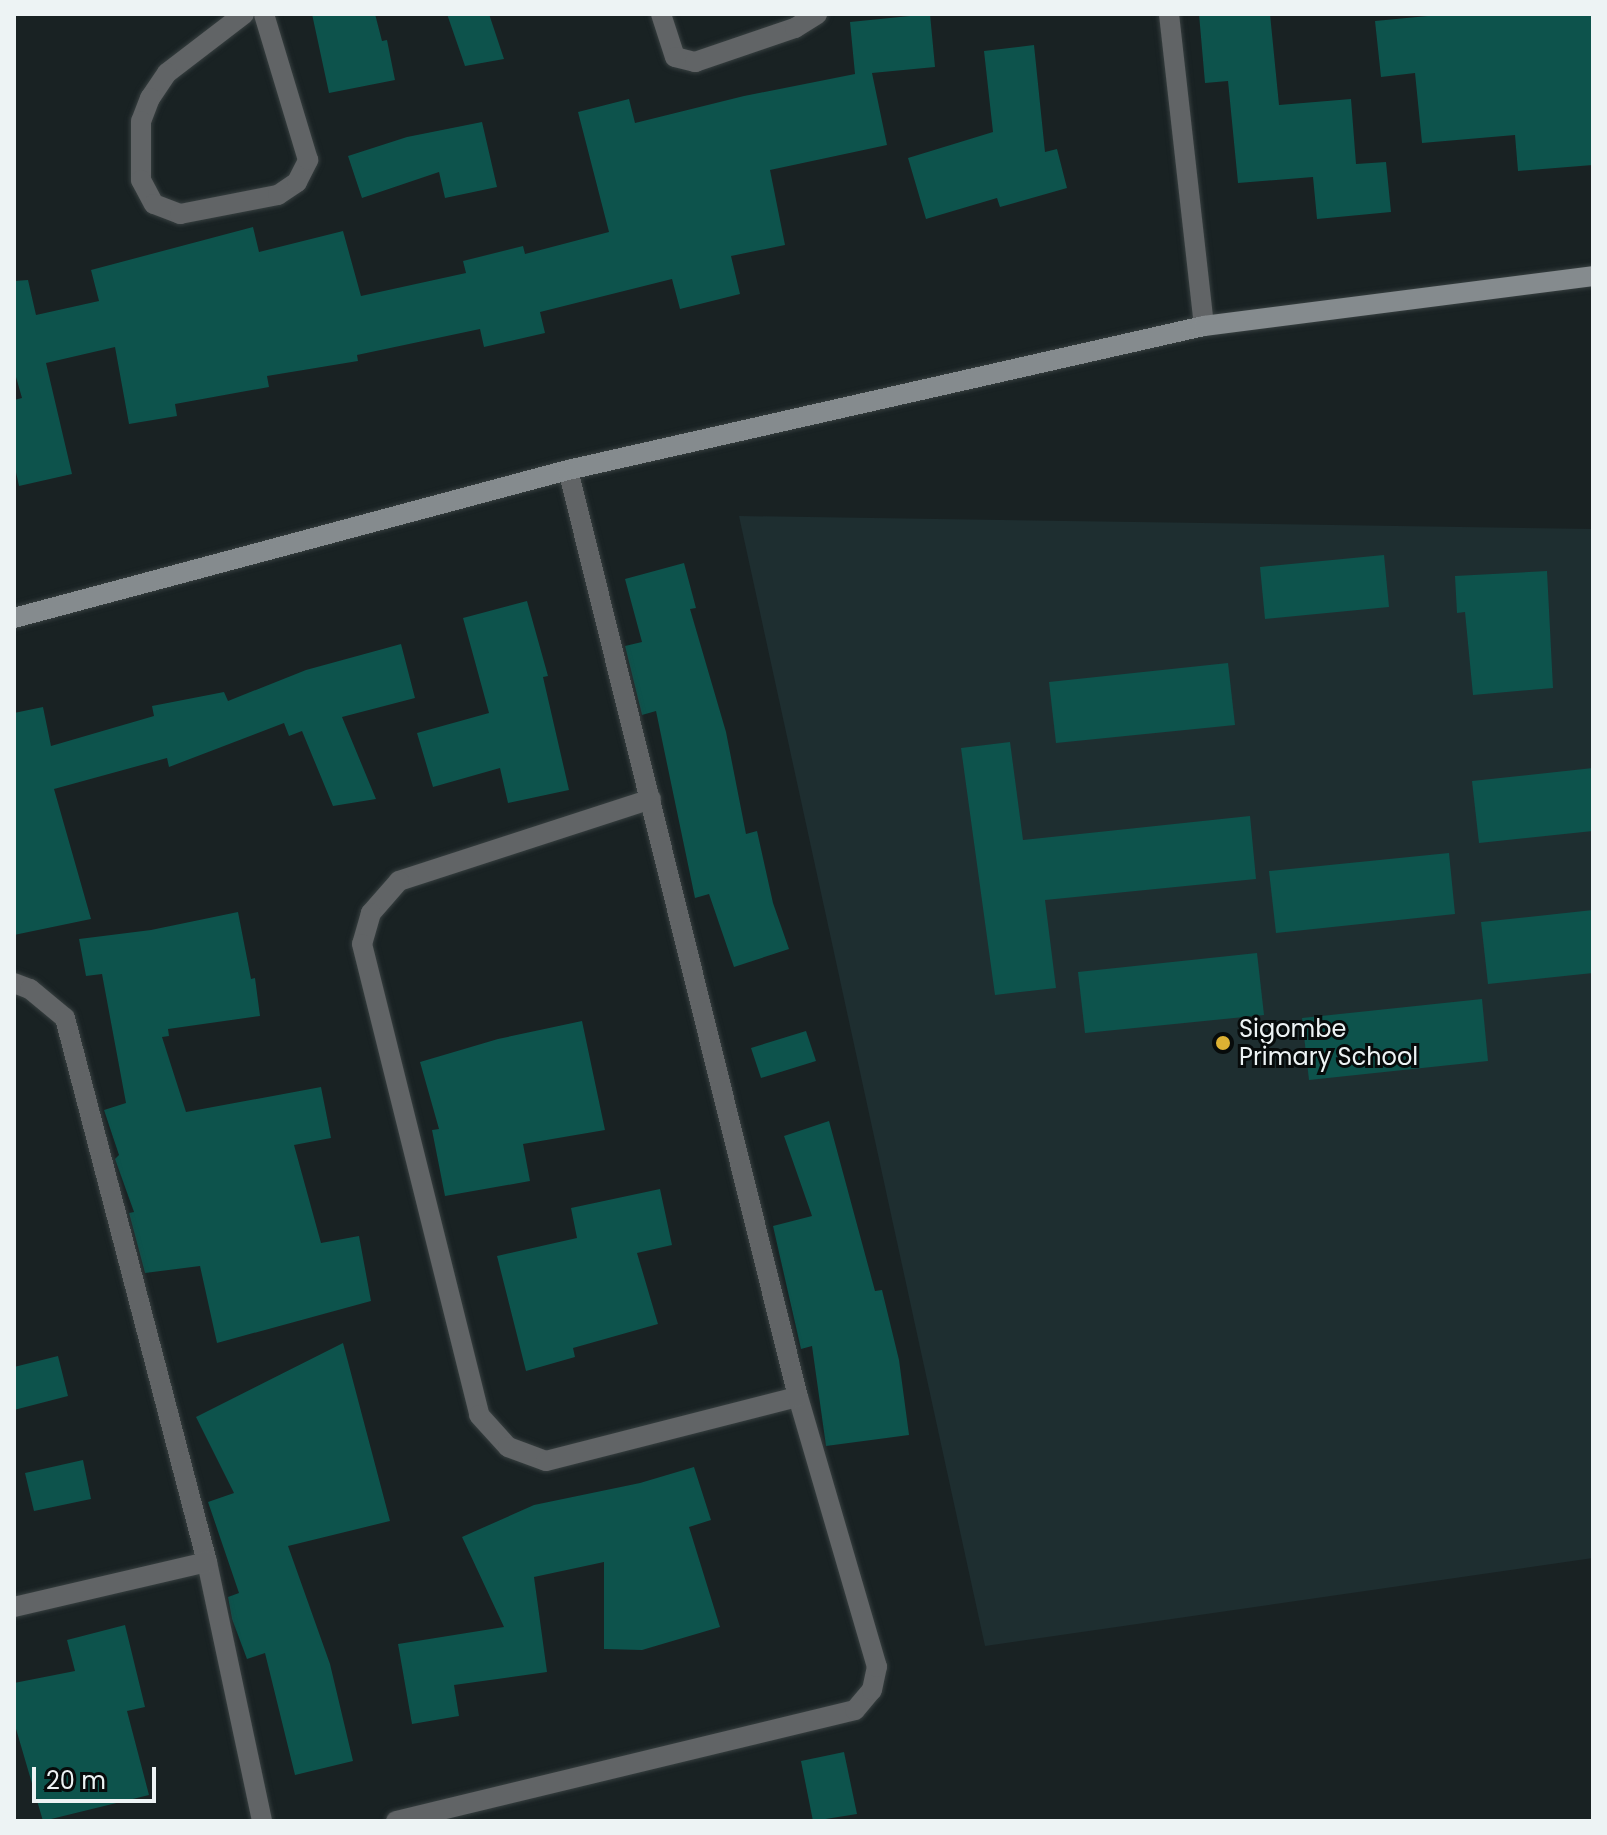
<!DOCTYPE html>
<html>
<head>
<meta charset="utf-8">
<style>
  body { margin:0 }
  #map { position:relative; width:1607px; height:1835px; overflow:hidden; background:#192223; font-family:Poppins,sans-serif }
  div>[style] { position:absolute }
  .built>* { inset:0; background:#1e2e30 }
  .building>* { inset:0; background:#0d534c }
  .roads { filter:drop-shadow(0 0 2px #373f40) drop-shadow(0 0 2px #373f40) }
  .street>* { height:20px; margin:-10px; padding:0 10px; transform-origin:10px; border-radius:10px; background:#616466 }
  .secondary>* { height:20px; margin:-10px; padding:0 10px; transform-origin:10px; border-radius:10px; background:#858b8e }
  .dots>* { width:22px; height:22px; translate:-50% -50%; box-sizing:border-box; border:4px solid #070b0b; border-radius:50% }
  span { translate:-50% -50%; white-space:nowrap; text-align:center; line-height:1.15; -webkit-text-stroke:6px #070b0b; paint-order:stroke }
  .poi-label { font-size:24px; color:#edf3f4 }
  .left { translate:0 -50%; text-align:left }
  .frame { position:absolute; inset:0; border:16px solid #edf3f4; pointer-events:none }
  .scale { position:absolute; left:32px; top:1767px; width:124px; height:36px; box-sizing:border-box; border:4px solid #edf3f4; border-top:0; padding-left:10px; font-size:24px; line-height:28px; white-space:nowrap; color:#edf3f4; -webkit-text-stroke:6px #070b0b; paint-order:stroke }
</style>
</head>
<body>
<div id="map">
  <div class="built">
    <div style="clip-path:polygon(739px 516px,1593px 529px,1593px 1558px,985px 1646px)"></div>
  </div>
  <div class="building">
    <div style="clip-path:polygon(312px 14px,375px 14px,382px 41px,387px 40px,395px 80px,329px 93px)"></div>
    <div style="clip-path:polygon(447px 14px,489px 14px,504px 59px,465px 66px)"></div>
    <div style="clip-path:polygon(930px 14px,935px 67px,872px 73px,887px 145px,770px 170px,785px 245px,731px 256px,740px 294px,680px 309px,672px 279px,540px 312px,545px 333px,484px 347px,480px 329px,357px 355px,358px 361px,267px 376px,269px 387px,175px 404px,177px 416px,129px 424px,115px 347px,46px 363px,72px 474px,19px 486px,14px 463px,14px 400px,22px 398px,14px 370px,14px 281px,28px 280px,36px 315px,99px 301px,91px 270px,253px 227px,259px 252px,343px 231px,361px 296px,466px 273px,463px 261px,523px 246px,525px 254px,609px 232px,578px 112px,629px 99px,635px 123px,744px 96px,855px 74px,850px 22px)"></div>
    <div style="clip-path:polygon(1199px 14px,1270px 14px,1279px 105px,1351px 99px,1356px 164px,1386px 162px,1391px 212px,1317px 219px,1313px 177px,1238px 183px,1228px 81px,1205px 83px)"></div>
    <div style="clip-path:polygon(1449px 14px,1593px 14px,1593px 165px,1518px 171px,1515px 135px,1422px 143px,1415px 73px,1381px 77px,1375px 21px)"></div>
    <div style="clip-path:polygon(1034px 45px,1045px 152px,1057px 149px,1067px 188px,1000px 207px,997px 198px,926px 219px,908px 158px,993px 132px,984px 51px)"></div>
    <div style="clip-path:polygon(482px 122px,497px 187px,445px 198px,439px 172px,362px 198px,348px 156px,407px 137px)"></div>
    <div style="clip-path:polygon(1384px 555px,1389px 607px,1265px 619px,1260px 567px)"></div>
    <div style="clip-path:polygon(684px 563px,696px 608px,690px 609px,726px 732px,746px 834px,757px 831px,773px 903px,789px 949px,734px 967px,709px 894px,695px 898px,656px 711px,642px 715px,625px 646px,642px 642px,625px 579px)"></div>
    <div style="clip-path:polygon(1547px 571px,1553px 688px,1473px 695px,1465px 612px,1457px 613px,1455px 576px)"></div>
    <div style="clip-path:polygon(527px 601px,548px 676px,543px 677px,569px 790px,508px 803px,500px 768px,433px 787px,417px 733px,489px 713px,463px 618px)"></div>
    <div style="clip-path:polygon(401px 644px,415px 698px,342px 717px,376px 799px,333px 806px,302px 731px,289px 736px,284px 723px,169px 767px,167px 758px,54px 789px,91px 919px,14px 935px,14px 713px,43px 707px,51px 746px,154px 716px,152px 706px,224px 692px,228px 701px,306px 670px)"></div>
    <div style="clip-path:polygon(1228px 663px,1235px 725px,1056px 743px,1049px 682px)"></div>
    <div style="clip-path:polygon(1010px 742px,1023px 840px,1250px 816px,1256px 879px,1045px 900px,1056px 988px,995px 995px,961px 748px)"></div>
    <div style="clip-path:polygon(1593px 768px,1593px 831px,1479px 843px,1472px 781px)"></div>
    <div style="clip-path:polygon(1449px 853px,1455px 914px,1276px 933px,1269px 871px)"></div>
    <div style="clip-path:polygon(1593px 910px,1593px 973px,1488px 984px,1481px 922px)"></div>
    <div style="clip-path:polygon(238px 912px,251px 979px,255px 978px,260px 1016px,168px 1029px,169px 1036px,162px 1037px,186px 1112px,321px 1087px,331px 1138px,294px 1145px,321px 1243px,359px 1236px,371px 1301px,217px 1343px,200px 1266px,145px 1273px,129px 1213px,134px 1212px,115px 1159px,119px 1155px,104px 1110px,126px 1103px,102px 974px,86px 976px,79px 939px,151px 930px)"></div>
    <div style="clip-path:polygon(1257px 953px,1264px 1015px,1085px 1033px,1078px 972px)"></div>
    <div style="clip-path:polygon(1482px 999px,1488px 1061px,1309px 1080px,1302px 1018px)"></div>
    <div style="clip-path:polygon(582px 1021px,605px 1130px,523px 1144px,530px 1181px,445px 1196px,432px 1130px,439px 1129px,420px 1062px,498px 1039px)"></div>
    <div style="clip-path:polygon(806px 1031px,816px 1061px,761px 1078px,751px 1048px)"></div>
    <div style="clip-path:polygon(829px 1121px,875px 1291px,882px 1290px,899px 1360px,909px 1435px,826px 1446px,812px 1346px,801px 1349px,773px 1226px,812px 1216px,784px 1136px)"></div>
    <div style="clip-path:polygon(660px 1189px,672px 1245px,637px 1253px,658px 1324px,573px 1348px,575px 1357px,526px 1371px,497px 1256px,577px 1238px,571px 1208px)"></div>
    <div style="clip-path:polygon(343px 1343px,390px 1521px,288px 1546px,330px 1664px,353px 1761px,295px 1775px,265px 1653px,247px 1659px,232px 1619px,228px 1597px,239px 1593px,208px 1502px,234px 1493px,196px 1417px)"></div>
    <div style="clip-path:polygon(58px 1356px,68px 1396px,14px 1410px,14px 1367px)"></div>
    <div style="clip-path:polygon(83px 1460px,91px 1499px,34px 1511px,25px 1473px)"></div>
    <div style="clip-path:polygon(694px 1467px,711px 1520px,689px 1527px,720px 1627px,642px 1650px,604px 1649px,604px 1562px,534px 1577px,547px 1672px,454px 1685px,459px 1716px,412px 1724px,398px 1644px,504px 1627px,462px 1537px,534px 1505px,640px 1483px)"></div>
    <div style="clip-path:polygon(125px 1625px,145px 1707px,127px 1711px,149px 1795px,43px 1821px,14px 1722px,14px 1683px,75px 1671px,67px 1640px)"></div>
    <div style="clip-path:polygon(844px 1752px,857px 1814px,813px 1821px,801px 1761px)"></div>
  </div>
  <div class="roads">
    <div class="street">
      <div style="left:244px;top:14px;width:97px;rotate:142.5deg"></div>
      <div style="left:167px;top:73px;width:30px;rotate:124deg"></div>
      <div style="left:150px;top:98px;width:25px;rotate:111deg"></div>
      <div style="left:141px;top:121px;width:59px;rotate:90deg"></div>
      <div style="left:141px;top:180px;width:27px;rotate:62deg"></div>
      <div style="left:154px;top:204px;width:28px;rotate:21deg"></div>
      <div style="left:180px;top:214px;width:100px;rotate:-11deg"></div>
      <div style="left:278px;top:195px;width:23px;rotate:-34deg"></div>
      <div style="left:297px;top:182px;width:25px;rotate:-63deg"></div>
      <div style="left:308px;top:160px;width:152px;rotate:-106.8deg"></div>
      <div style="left:661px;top:14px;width:45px;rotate:72deg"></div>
      <div style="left:675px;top:57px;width:21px;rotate:14deg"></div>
      <div style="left:695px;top:62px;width:106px;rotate:-18.8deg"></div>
      <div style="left:795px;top:28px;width:26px;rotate:-32deg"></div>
      <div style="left:1169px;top:14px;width:314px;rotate:83.6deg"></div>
      <div style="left:651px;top:799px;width:265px;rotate:162deg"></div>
      <div style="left:399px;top:881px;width:43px;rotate:131.2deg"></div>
      <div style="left:371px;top:913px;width:32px;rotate:106deg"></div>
      <div style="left:362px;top:944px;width:485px;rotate:76deg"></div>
      <div style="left:479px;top:1415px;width:43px;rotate:47.8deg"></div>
      <div style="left:508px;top:1447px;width:40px;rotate:20.2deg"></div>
      <div style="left:546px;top:1461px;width:260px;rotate:-14.3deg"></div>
      <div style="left:14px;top:983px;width:17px;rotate:21deg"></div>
      <div style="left:30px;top:989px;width:45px;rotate:39.6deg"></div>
      <div style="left:65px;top:1018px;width:562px;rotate:75.37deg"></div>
      <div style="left:207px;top:1562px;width:265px;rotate:78deg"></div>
      <div style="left:14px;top:1607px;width:198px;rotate:-13.1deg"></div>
      <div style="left:396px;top:1821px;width:472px;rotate:-13.6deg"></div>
      <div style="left:855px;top:1710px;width:26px;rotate:-50deg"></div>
      <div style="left:872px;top:1690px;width:24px;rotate:-78deg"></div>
      <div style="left:877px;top:1667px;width:281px;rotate:-106.3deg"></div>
      <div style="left:798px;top:1397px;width:955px;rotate:-103.93deg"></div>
    </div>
    <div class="secondary">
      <div style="left:14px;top:618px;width:573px;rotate:-14.96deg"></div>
      <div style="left:568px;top:470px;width:652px;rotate:-12.76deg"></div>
      <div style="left:1204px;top:326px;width:392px;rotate:-7.3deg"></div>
    </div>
  </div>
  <div class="dots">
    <div style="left:1223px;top:1043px;background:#ddb133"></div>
  </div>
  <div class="poi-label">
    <span class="left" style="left:1239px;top:1043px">Sigombe<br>Primary School</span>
  </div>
  <div class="frame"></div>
  <div class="scale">20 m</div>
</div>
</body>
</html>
